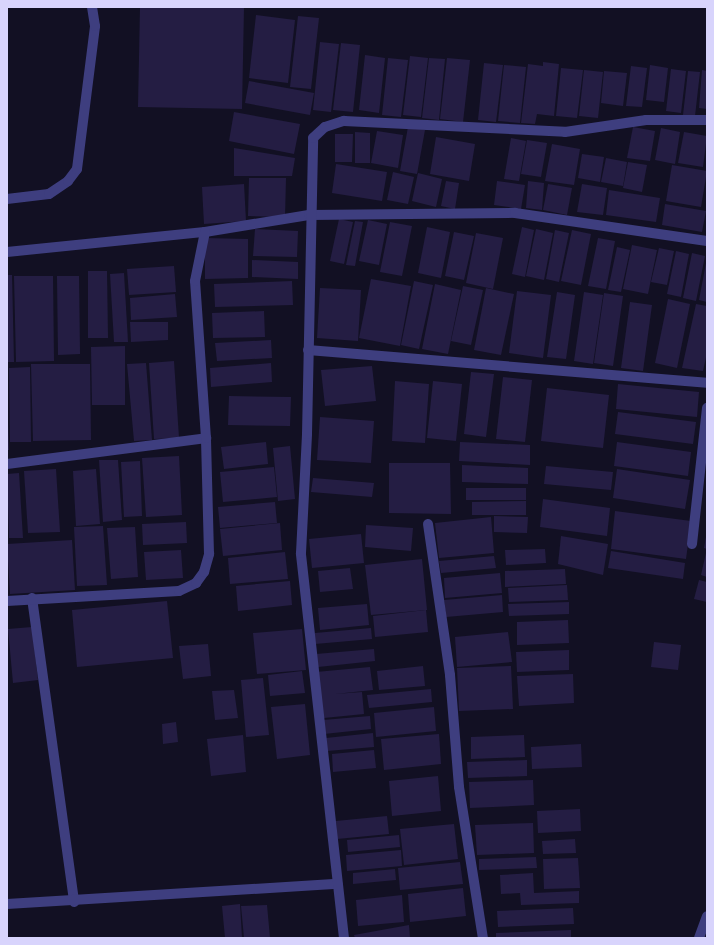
<!DOCTYPE html>
<html>
<head>
<meta charset="utf-8">
<style>
  body { margin:0 }
  #map { position:relative; width:714px; height:945px; overflow:hidden; background:#121023; font-family:"IBM Plex Sans",sans-serif }
  div>[style] { position:absolute }
  .building>* { inset:0; background:#241d43 }
  .service>* { height:10px; margin:-5px; padding:0 5px; transform-origin:5px; border-radius:5px; background:#3e3e7f }
  .minor>* { height:10px; margin:-5px; padding:0 5px; transform-origin:5px; border-radius:5px; background:#3e3e7f }
  span { translate:-50% -50%; white-space:nowrap; text-align:center; line-height:1.15; -webkit-text-stroke:4px #121023; paint-order:stroke }
  .frame { position:absolute; inset:0; border:8px solid #d8d4fc; pointer-events:none }
</style>
</head>
<body>
<div id="map">
  <div class="building">
    <div style="clip-path:polygon(140px 7px,244px 7px,242px 109px,138px 107px)"></div>
    <div style="clip-path:polygon(256px 15px,295px 20px,288px 83px,249px 78px)"></div>
    <div style="clip-path:polygon(298px 16px,319px 18px,311px 89px,290px 87px)"></div>
    <div style="clip-path:polygon(320px 42px,339px 44px,331px 112px,313px 110px)"></div>
    <div style="clip-path:polygon(341px 43px,360px 45px,353px 112px,333px 110px)"></div>
    <div style="clip-path:polygon(365px 55px,385px 58px,379px 113px,359px 110px)"></div>
    <div style="clip-path:polygon(410px 56px,428px 58px,421px 117px,403px 115px)"></div>
    <div style="clip-path:polygon(388px 58px,408px 60px,401px 117px,382px 115px)"></div>
    <div style="clip-path:polygon(429px 58px,445px 59px,439px 120px,422px 118px)"></div>
    <div style="clip-path:polygon(447px 58px,470px 60px,463px 122px,440px 119px)"></div>
    <div style="clip-path:polygon(543px 62px,559px 64px,554px 116px,537px 114px,535px 124px,521px 123px,528px 64px,543px 66px)"></div>
    <div style="clip-path:polygon(484px 63px,503px 65px,496px 122px,478px 120px)"></div>
    <div style="clip-path:polygon(504px 65px,526px 67px,520px 123px,498px 121px)"></div>
    <div style="clip-path:polygon(650px 65px,668px 68px,664px 102px,646px 100px)"></div>
    <div style="clip-path:polygon(631px 66px,647px 68px,642px 107px,626px 106px)"></div>
    <div style="clip-path:polygon(561px 68px,583px 70px,577px 118px,556px 116px)"></div>
    <div style="clip-path:polygon(671px 69px,686px 71px,681px 113px,666px 111px)"></div>
    <div style="clip-path:polygon(584px 70px,603px 72px,598px 118px,579px 116px)"></div>
    <div style="clip-path:polygon(702px 70px,707px 71px,707px 109px,699px 108px)"></div>
    <div style="clip-path:polygon(604px 71px,627px 73px,623px 106px,601px 103px)"></div>
    <div style="clip-path:polygon(688px 71px,700px 72px,695px 116px,683px 115px)"></div>
    <div style="clip-path:polygon(249px 81px,314px 93px,310px 115px,245px 103px)"></div>
    <div style="clip-path:polygon(234px 112px,300px 124px,294px 154px,229px 141px)"></div>
    <div style="clip-path:polygon(408px 127px,425px 130px,417px 174px,400px 171px)"></div>
    <div style="clip-path:polygon(633px 127px,655px 131px,650px 161px,627px 158px)"></div>
    <div style="clip-path:polygon(661px 128px,680px 132px,675px 164px,655px 160px)"></div>
    <div style="clip-path:polygon(377px 131px,403px 135px,398px 168px,371px 163px)"></div>
    <div style="clip-path:polygon(355px 132px,370px 133px,370px 163px,355px 163px)"></div>
    <div style="clip-path:polygon(684px 132px,707px 136px,703px 167px,678px 163px)"></div>
    <div style="clip-path:polygon(335px 134px,353px 134px,352px 162px,335px 162px)"></div>
    <div style="clip-path:polygon(436px 137px,475px 144px,469px 181px,430px 174px)"></div>
    <div style="clip-path:polygon(511px 138px,526px 141px,519px 181px,504px 179px)"></div>
    <div style="clip-path:polygon(527px 140px,547px 143px,541px 177px,521px 174px)"></div>
    <div style="clip-path:polygon(552px 144px,580px 149px,574px 185px,545px 181px)"></div>
    <div style="clip-path:polygon(234px 148px,295px 158px,292px 176px,234px 176px)"></div>
    <div style="clip-path:polygon(582px 154px,604px 157px,600px 182px,578px 178px)"></div>
    <div style="clip-path:polygon(606px 158px,627px 162px,623px 186px,601px 182px)"></div>
    <div style="clip-path:polygon(628px 162px,647px 165px,642px 192px,623px 188px)"></div>
    <div style="clip-path:polygon(336px 164px,387px 172px,382px 201px,332px 193px)"></div>
    <div style="clip-path:polygon(672px 165px,707px 171px,701px 207px,666px 201px)"></div>
    <div style="clip-path:polygon(393px 172px,414px 177px,408px 204px,387px 200px)"></div>
    <div style="clip-path:polygon(418px 173px,442px 179px,436px 207px,412px 201px)"></div>
    <div style="clip-path:polygon(249px 178px,286px 178px,285px 217px,248px 216px)"></div>
    <div style="clip-path:polygon(446px 181px,459px 183px,455px 209px,441px 206px)"></div>
    <div style="clip-path:polygon(497px 181px,525px 185px,521px 209px,494px 205px)"></div>
    <div style="clip-path:polygon(528px 181px,544px 183px,542px 210px,526px 208px)"></div>
    <div style="clip-path:polygon(244px 184px,246px 221px,204px 224px,202px 187px)"></div>
    <div style="clip-path:polygon(548px 184px,572px 188px,567px 215px,543px 210px)"></div>
    <div style="clip-path:polygon(582px 184px,607px 188px,603px 215px,577px 212px)"></div>
    <div style="clip-path:polygon(609px 190px,660px 198px,656px 222px,606px 215px)"></div>
    <div style="clip-path:polygon(665px 204px,706px 211px,702px 232px,662px 225px)"></div>
    <div style="clip-path:polygon(339px 219px,353px 222px,344px 264px,330px 261px)"></div>
    <div style="clip-path:polygon(368px 220px,387px 224px,379px 265px,359px 261px)"></div>
    <div style="clip-path:polygon(355px 221px,363px 222px,355px 266px,346px 265px)"></div>
    <div style="clip-path:polygon(390px 222px,412px 226px,402px 276px,380px 272px)"></div>
    <div style="clip-path:polygon(427px 227px,450px 232px,441px 278px,418px 273px)"></div>
    <div style="clip-path:polygon(522px 227px,534px 230px,525px 277px,512px 274px)"></div>
    <div style="clip-path:polygon(255px 229px,298px 231px,297px 257px,253px 256px)"></div>
    <div style="clip-path:polygon(536px 229px,553px 233px,544px 280px,526px 276px)"></div>
    <div style="clip-path:polygon(555px 230px,569px 233px,559px 282px,546px 279px)"></div>
    <div style="clip-path:polygon(572px 230px,591px 234px,581px 285px,561px 281px)"></div>
    <div style="clip-path:polygon(454px 232px,474px 236px,464px 280px,445px 276px)"></div>
    <div style="clip-path:polygon(476px 233px,503px 238px,493px 289px,466px 283px)"></div>
    <div style="clip-path:polygon(205px 238px,248px 239px,248px 278px,205px 279px)"></div>
    <div style="clip-path:polygon(598px 238px,615px 241px,606px 289px,588px 286px)"></div>
    <div style="clip-path:polygon(632px 245px,657px 250px,648px 294px,623px 289px)"></div>
    <div style="clip-path:polygon(617px 247px,630px 250px,621px 292px,608px 290px)"></div>
    <div style="clip-path:polygon(659px 248px,674px 251px,667px 285px,651px 282px)"></div>
    <div style="clip-path:polygon(676px 251px,689px 254px,681px 297px,667px 294px)"></div>
    <div style="clip-path:polygon(692px 253px,705px 256px,696px 301px,683px 298px)"></div>
    <div style="clip-path:polygon(252px 260px,298px 262px,298px 279px,252px 277px)"></div>
    <div style="clip-path:polygon(706px 263px,707px 263px,707px 302px,699px 300px)"></div>
    <div style="clip-path:polygon(174px 266px,176px 292px,129px 295px,127px 269px)"></div>
    <div style="clip-path:polygon(88px 271px,107px 271px,108px 338px,88px 338px)"></div>
    <div style="clip-path:polygon(124px 273px,128px 342px,114px 342px,110px 274px)"></div>
    <div style="clip-path:polygon(7px 275px,12px 275px,14px 362px,7px 362px)"></div>
    <div style="clip-path:polygon(14px 276px,53px 276px,54px 361px,16px 362px)"></div>
    <div style="clip-path:polygon(57px 276px,79px 276px,80px 354px,58px 355px)"></div>
    <div style="clip-path:polygon(371px 279px,411px 286px,400px 346px,359px 338px)"></div>
    <div style="clip-path:polygon(292px 281px,293px 305px,215px 307px,214px 284px)"></div>
    <div style="clip-path:polygon(414px 281px,433px 285px,419px 349px,401px 345px)"></div>
    <div style="clip-path:polygon(435px 284px,461px 290px,448px 354px,422px 349px)"></div>
    <div style="clip-path:polygon(463px 286px,483px 290px,471px 345px,451px 341px)"></div>
    <div style="clip-path:polygon(320px 288px,361px 290px,358px 341px,317px 338px)"></div>
    <div style="clip-path:polygon(486px 288px,514px 294px,501px 355px,474px 350px)"></div>
    <div style="clip-path:polygon(517px 291px,551px 295px,543px 358px,509px 353px)"></div>
    <div style="clip-path:polygon(557px 292px,575px 295px,566px 359px,547px 357px)"></div>
    <div style="clip-path:polygon(584px 292px,603px 295px,593px 364px,574px 361px)"></div>
    <div style="clip-path:polygon(604px 293px,623px 296px,613px 366px,594px 363px)"></div>
    <div style="clip-path:polygon(175px 294px,177px 317px,131px 320px,130px 298px)"></div>
    <div style="clip-path:polygon(668px 299px,690px 304px,677px 368px,655px 363px)"></div>
    <div style="clip-path:polygon(630px 302px,652px 305px,643px 371px,621px 368px)"></div>
    <div style="clip-path:polygon(696px 304px,707px 306px,707px 353px,703px 371px,682px 368px)"></div>
    <div style="clip-path:polygon(264px 311px,265px 337px,213px 338px,212px 313px)"></div>
    <div style="clip-path:polygon(130px 322px,168px 322px,168px 340px,131px 342px)"></div>
    <div style="clip-path:polygon(271px 340px,272px 358px,217px 361px,215px 343px)"></div>
    <div style="clip-path:polygon(125px 346px,125px 405px,92px 405px,91px 347px)"></div>
    <div style="clip-path:polygon(174px 361px,179px 438px,154px 439px,149px 363px)"></div>
    <div style="clip-path:polygon(146px 363px,152px 440px,134px 441px,127px 364px)"></div>
    <div style="clip-path:polygon(271px 363px,272px 382px,211px 387px,210px 368px)"></div>
    <div style="clip-path:polygon(31px 364px,90px 364px,91px 440px,33px 441px)"></div>
    <div style="clip-path:polygon(372px 366px,376px 401px,325px 406px,321px 370px)"></div>
    <div style="clip-path:polygon(30px 367px,31px 442px,10px 442px,9px 368px)"></div>
    <div style="clip-path:polygon(471px 372px,494px 374px,486px 437px,464px 434px)"></div>
    <div style="clip-path:polygon(503px 377px,532px 380px,525px 442px,496px 439px)"></div>
    <div style="clip-path:polygon(395px 381px,429px 384px,425px 443px,392px 441px)"></div>
    <div style="clip-path:polygon(433px 381px,462px 384px,456px 441px,427px 438px)"></div>
    <div style="clip-path:polygon(618px 384px,699px 392px,697px 417px,616px 409px)"></div>
    <div style="clip-path:polygon(547px 388px,609px 395px,603px 448px,541px 441px)"></div>
    <div style="clip-path:polygon(7px 394px,9px 450px,7px 450px)"></div>
    <div style="clip-path:polygon(229px 396px,291px 397px,290px 426px,228px 425px)"></div>
    <div style="clip-path:polygon(618px 412px,696px 422px,693px 444px,615px 434px)"></div>
    <div style="clip-path:polygon(320px 417px,374px 421px,371px 463px,317px 460px)"></div>
    <div style="clip-path:polygon(266px 442px,268px 464px,224px 469px,221px 447px)"></div>
    <div style="clip-path:polygon(460px 442px,530px 445px,530px 465px,459px 461px)"></div>
    <div style="clip-path:polygon(617px 442px,691px 452px,688px 476px,614px 466px)"></div>
    <div style="clip-path:polygon(290px 446px,295px 499px,278px 501px,273px 448px)"></div>
    <div style="clip-path:polygon(179px 456px,182px 515px,146px 517px,142px 458px)"></div>
    <div style="clip-path:polygon(99px 460px,118px 460px,122px 520px,103px 522px)"></div>
    <div style="clip-path:polygon(140px 461px,142px 516px,124px 517px,121px 462px)"></div>
    <div style="clip-path:polygon(389px 463px,450px 463px,451px 514px,389px 513px)"></div>
    <div style="clip-path:polygon(462px 465px,528px 468px,528px 484px,462px 482px)"></div>
    <div style="clip-path:polygon(546px 466px,613px 472px,611px 490px,544px 484px)"></div>
    <div style="clip-path:polygon(274px 467px,277px 497px,223px 502px,220px 472px)"></div>
    <div style="clip-path:polygon(56px 469px,60px 532px,28px 533px,24px 471px)"></div>
    <div style="clip-path:polygon(96px 469px,100px 524px,76px 526px,73px 471px)"></div>
    <div style="clip-path:polygon(617px 469px,690px 480px,685px 509px,613px 498px)"></div>
    <div style="clip-path:polygon(19px 473px,23px 538px,9px 538px,7px 474px)"></div>
    <div style="clip-path:polygon(313px 478px,374px 483px,372px 497px,311px 492px)"></div>
    <div style="clip-path:polygon(466px 488px,526px 488px,526px 500px,466px 500px)"></div>
    <div style="clip-path:polygon(543px 499px,610px 508px,607px 536px,540px 527px)"></div>
    <div style="clip-path:polygon(526px 501px,526px 515px,472px 515px,472px 502px)"></div>
    <div style="clip-path:polygon(275px 502px,277px 523px,220px 528px,218px 507px)"></div>
    <div style="clip-path:polygon(615px 511px,691px 521px,686px 559px,611px 549px)"></div>
    <div style="clip-path:polygon(494px 516px,528px 517px,527px 533px,494px 532px)"></div>
    <div style="clip-path:polygon(491px 517px,494px 553px,439px 558px,435px 523px)"></div>
    <div style="clip-path:polygon(186px 522px,187px 543px,143px 545px,142px 524px)"></div>
    <div style="clip-path:polygon(280px 523px,282px 550px,223px 556px,220px 529px)"></div>
    <div style="clip-path:polygon(366px 525px,413px 528px,411px 551px,365px 547px)"></div>
    <div style="clip-path:polygon(103px 526px,107px 585px,77px 586px,74px 527px)"></div>
    <div style="clip-path:polygon(135px 527px,138px 577px,111px 579px,107px 528px)"></div>
    <div style="clip-path:polygon(361px 534px,364px 563px,312px 568px,309px 539px)"></div>
    <div style="clip-path:polygon(561px 536px,608px 544px,603px 575px,558px 564px)"></div>
    <div style="clip-path:polygon(706px 537px,707px 537px,707px 549px,704px 548px)"></div>
    <div style="clip-path:polygon(72px 540px,75px 590px,10px 594px,7px 544px)"></div>
    <div style="clip-path:polygon(545px 549px,546px 563px,506px 565px,505px 550px)"></div>
    <div style="clip-path:polygon(181px 550px,183px 578px,146px 580px,144px 552px)"></div>
    <div style="clip-path:polygon(611px 551px,685px 563px,683px 579px,608px 568px)"></div>
    <div style="clip-path:polygon(285px 552px,288px 579px,230px 584px,228px 558px)"></div>
    <div style="clip-path:polygon(706px 553px,707px 553px,707px 577px,701px 575px)"></div>
    <div style="clip-path:polygon(494px 556px,496px 568px,441px 573px,439px 561px)"></div>
    <div style="clip-path:polygon(422px 559px,427px 610px,371px 615px,365px 565px)"></div>
    <div style="clip-path:polygon(350px 568px,353px 589px,320px 592px,318px 571px)"></div>
    <div style="clip-path:polygon(565px 569px,566px 584px,505px 587px,505px 571px)"></div>
    <div style="clip-path:polygon(500px 573px,502px 593px,445px 598px,444px 578px)"></div>
    <div style="clip-path:polygon(699px 580px,707px 582px,707px 602px,694px 599px)"></div>
    <div style="clip-path:polygon(290px 581px,292px 605px,238px 611px,236px 586px)"></div>
    <div style="clip-path:polygon(567px 585px,568px 600px,509px 602px,508px 588px)"></div>
    <div style="clip-path:polygon(502px 595px,503px 612px,446px 617px,444px 600px)"></div>
    <div style="clip-path:polygon(167px 601px,173px 658px,77px 667px,72px 610px)"></div>
    <div style="clip-path:polygon(569px 602px,569px 614px,509px 616px,508px 604px)"></div>
    <div style="clip-path:polygon(367px 604px,369px 625px,320px 630px,318px 608px)"></div>
    <div style="clip-path:polygon(426px 610px,428px 632px,375px 637px,373px 616px)"></div>
    <div style="clip-path:polygon(568px 620px,569px 643px,517px 645px,517px 622px)"></div>
    <div style="clip-path:polygon(32px 627px,38px 680px,13px 683px,8px 629px)"></div>
    <div style="clip-path:polygon(371px 628px,372px 639px,315px 644px,315px 633px)"></div>
    <div style="clip-path:polygon(302px 629px,306px 670px,257px 674px,253px 633px)"></div>
    <div style="clip-path:polygon(508px 632px,512px 662px,457px 667px,455px 637px)"></div>
    <div style="clip-path:polygon(654px 642px,681px 645px,678px 670px,651px 667px)"></div>
    <div style="clip-path:polygon(208px 644px,211px 676px,183px 679px,179px 646px)"></div>
    <div style="clip-path:polygon(374px 649px,375px 661px,318px 667px,316px 654px)"></div>
    <div style="clip-path:polygon(569px 650px,569px 670px,517px 672px,516px 652px)"></div>
    <div style="clip-path:polygon(423px 666px,425px 686px,379px 690px,377px 671px)"></div>
    <div style="clip-path:polygon(511px 666px,513px 709px,459px 711px,457px 668px)"></div>
    <div style="clip-path:polygon(370px 667px,373px 690px,335px 694px,362px 692px,364px 714px,324px 718px,316px 672px)"></div>
    <div style="clip-path:polygon(302px 671px,305px 693px,270px 696px,268px 675px)"></div>
    <div style="clip-path:polygon(573px 674px,574px 703px,519px 706px,517px 676px)"></div>
    <div style="clip-path:polygon(263px 678px,269px 735px,246px 737px,241px 680px)"></div>
    <div style="clip-path:polygon(431px 689px,432px 702px,369px 708px,367px 695px)"></div>
    <div style="clip-path:polygon(234px 690px,238px 718px,215px 720px,212px 691px)"></div>
    <div style="clip-path:polygon(305px 704px,310px 755px,277px 759px,271px 707px)"></div>
    <div style="clip-path:polygon(434px 707px,436px 731px,376px 737px,374px 713px)"></div>
    <div style="clip-path:polygon(370px 716px,371px 729px,324px 734px,323px 720px)"></div>
    <div style="clip-path:polygon(176px 722px,178px 742px,163px 744px,162px 724px)"></div>
    <div style="clip-path:polygon(373px 733px,374px 747px,327px 751px,326px 738px)"></div>
    <div style="clip-path:polygon(439px 734px,441px 764px,384px 770px,381px 739px)"></div>
    <div style="clip-path:polygon(243px 735px,246px 772px,211px 776px,207px 739px)"></div>
    <div style="clip-path:polygon(524px 735px,525px 757px,471px 759px,471px 737px)"></div>
    <div style="clip-path:polygon(581px 744px,582px 767px,532px 769px,531px 747px)"></div>
    <div style="clip-path:polygon(374px 750px,376px 768px,333px 772px,332px 754px)"></div>
    <div style="clip-path:polygon(527px 760px,527px 776px,468px 778px,467px 762px)"></div>
    <div style="clip-path:polygon(438px 776px,441px 811px,392px 816px,389px 781px)"></div>
    <div style="clip-path:polygon(533px 780px,534px 805px,470px 808px,469px 782px)"></div>
    <div style="clip-path:polygon(580px 809px,581px 831px,538px 833px,537px 811px)"></div>
    <div style="clip-path:polygon(387px 816px,389px 834px,337px 839px,336px 821px)"></div>
    <div style="clip-path:polygon(533px 823px,534px 853px,477px 855px,475px 825px)"></div>
    <div style="clip-path:polygon(454px 824px,458px 859px,404px 865px,400px 829px)"></div>
    <div style="clip-path:polygon(399px 835px,400px 847px,348px 852px,347px 840px)"></div>
    <div style="clip-path:polygon(575px 839px,576px 853px,543px 854px,542px 841px)"></div>
    <div style="clip-path:polygon(401px 850px,402px 866px,347px 871px,346px 855px)"></div>
    <div style="clip-path:polygon(536px 857px,537px 868px,479px 870px,479px 859px)"></div>
    <div style="clip-path:polygon(578px 858px,580px 888px,544px 889px,543px 859px)"></div>
    <div style="clip-path:polygon(460px 862px,463px 884px,400px 890px,398px 868px)"></div>
    <div style="clip-path:polygon(395px 869px,396px 880px,353px 884px,353px 873px)"></div>
    <div style="clip-path:polygon(533px 873px,534px 893px,579px 891px,579px 903px,521px 905px,520px 893px,501px 894px,500px 875px)"></div>
    <div style="clip-path:polygon(463px 888px,466px 916px,410px 922px,408px 894px)"></div>
    <div style="clip-path:polygon(402px 895px,404px 922px,358px 926px,356px 900px)"></div>
    <div style="clip-path:polygon(240px 904px,242px 938px,225px 938px,222px 906px)"></div>
    <div style="clip-path:polygon(267px 905px,270px 938px,244px 938px,241px 906px)"></div>
    <div style="clip-path:polygon(573px 908px,574px 924px,498px 927px,497px 911px)"></div>
    <div style="clip-path:polygon(409px 925px,410px 938px,355px 938px,354px 935px)"></div>
    <div style="clip-path:polygon(571px 930px,571px 938px,496px 938px,496px 933px)"></div>
  </div>
  <div class="service">
    <div style="left:7px;top:199px;width:42px;rotate:-6.8deg"></div>
    <div style="left:49px;top:194px;width:23px;rotate:-34deg"></div>
    <div style="left:68px;top:181px;width:15px;rotate:-53deg"></div>
    <div style="left:77px;top:169px;width:144px;rotate:-82.8deg"></div>
    <div style="left:95px;top:26px;width:19px;rotate:-99deg"></div>
  </div>
  <div class="minor">
    <div style="left:7px;top:252px;width:199px;rotate:-5.8deg"></div>
    <div style="left:205px;top:232px;width:105px;rotate:-9.3deg"></div>
    <div style="left:309px;top:215px;width:206px;rotate:-0.6deg"></div>
    <div style="left:515px;top:213px;width:194px;rotate:8.3deg"></div>
    <div style="left:308px;top:350px;width:400px;rotate:4.7deg"></div>
    <div style="left:7px;top:464px;width:201px;rotate:-7.4deg"></div>
    <div style="left:428px;top:524px;width:153px;rotate:81.7deg"></div>
    <div style="left:450px;top:675px;width:112px;rotate:85.4deg"></div>
    <div style="left:459px;top:787px;width:153px;rotate:81deg"></div>
    <div style="left:692px;top:544px;width:137px;rotate:-83.7deg"></div>
    <div style="left:32px;top:598px;width:307px;rotate:82.1deg"></div>
    <div style="left:7px;top:601px;width:172px;rotate:-3.3deg"></div>
    <div style="left:179px;top:591px;width:19px;rotate:-25deg"></div>
    <div style="left:196px;top:583px;width:14px;rotate:-54deg"></div>
    <div style="left:204px;top:572px;width:19px;rotate:-74deg"></div>
    <div style="left:209px;top:554px;width:116px;rotate:-91.5deg"></div>
    <div style="left:206px;top:438px;width:157px;rotate:-94deg"></div>
    <div style="left:195px;top:281px;width:50px;rotate:-78.5deg"></div>
    <div style="left:7px;top:904px;width:331px;rotate:-3.5deg"></div>
    <div style="left:344px;top:938px;width:387px;rotate:-96.4deg"></div>
    <div style="left:301px;top:553px;width:119px;rotate:-87.1deg"></div>
    <div style="left:307px;top:434px;width:296px;rotate:-88.8deg"></div>
    <div style="left:313px;top:138px;width:16px;rotate:-43deg"></div>
    <div style="left:325px;top:127px;width:20px;rotate:-18deg"></div>
    <div style="left:344px;top:121px;width:221px;rotate:2.8deg"></div>
    <div style="left:565px;top:132px;width:82px;rotate:-8.4deg"></div>
    <div style="left:646px;top:120px;width:61px"></div>
    <div style="left:699px;top:938px;width:23px;rotate:-70deg"></div>
  </div>
  <div class="frame"></div>
</div>
</body>
</html>
